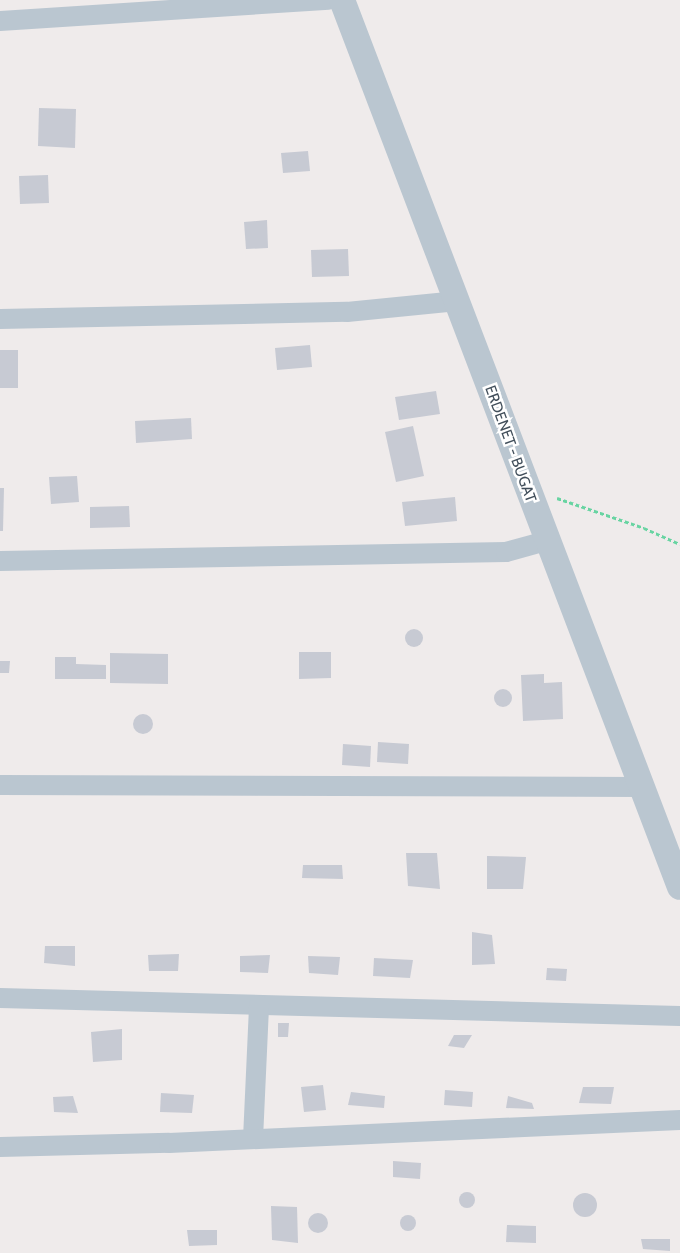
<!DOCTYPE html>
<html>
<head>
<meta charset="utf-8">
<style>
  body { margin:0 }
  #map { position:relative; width:680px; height:1253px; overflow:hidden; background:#efebeb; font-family:Cabin,sans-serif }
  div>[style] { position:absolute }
  .building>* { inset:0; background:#c7cad3 }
  .round { border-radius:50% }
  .path>* { height:3px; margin-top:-1.5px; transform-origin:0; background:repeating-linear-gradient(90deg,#68d4a2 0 4px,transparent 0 6.5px) }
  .minor>* { height:20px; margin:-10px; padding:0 10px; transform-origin:10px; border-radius:10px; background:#bac6d0 }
  .tertiary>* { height:26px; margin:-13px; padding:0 13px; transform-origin:13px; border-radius:13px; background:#bac6d0 }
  span { translate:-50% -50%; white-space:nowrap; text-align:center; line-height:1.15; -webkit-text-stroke:5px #fff; paint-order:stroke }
  .street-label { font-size:15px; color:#424f5b }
</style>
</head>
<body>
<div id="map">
  <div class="building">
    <div style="clip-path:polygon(39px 108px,76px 109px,75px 148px,38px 146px)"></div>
    <div style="clip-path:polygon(308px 151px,310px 171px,283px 173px,281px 153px)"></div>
    <div style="clip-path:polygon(48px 175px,49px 203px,20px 204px,19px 176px)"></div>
    <div style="clip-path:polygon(267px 220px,268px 248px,246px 249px,244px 222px)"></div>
    <div style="clip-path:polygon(348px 249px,349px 276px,312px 277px,311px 250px)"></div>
    <div style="clip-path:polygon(310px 345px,312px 367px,277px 370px,275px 348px)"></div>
    <div style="clip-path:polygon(0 350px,18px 350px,18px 388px,0 388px)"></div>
    <div style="clip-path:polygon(436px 391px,440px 414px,399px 420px,395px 397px)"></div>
    <div style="clip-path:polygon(191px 418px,192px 439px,136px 443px,135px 421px)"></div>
    <div style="clip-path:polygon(413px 426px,424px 476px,396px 482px,385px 432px)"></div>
    <div style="clip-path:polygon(77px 476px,79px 502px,51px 504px,49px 477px)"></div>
    <div style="clip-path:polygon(0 488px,4px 488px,3px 531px,0 531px)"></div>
    <div style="clip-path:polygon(455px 497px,457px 521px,405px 526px,402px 502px)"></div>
    <div style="clip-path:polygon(129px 506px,130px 527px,90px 528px,90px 507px)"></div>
    <div class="round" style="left:405px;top:629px;width:18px;height:18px"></div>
    <div style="clip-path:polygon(299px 652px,331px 652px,331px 678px,299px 679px)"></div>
    <div style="clip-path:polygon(110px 653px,168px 654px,168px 684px,110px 683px)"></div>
    <div style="clip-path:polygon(55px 657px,76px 657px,76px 664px,106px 665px,106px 679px,55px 679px)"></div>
    <div style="clip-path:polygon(0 661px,10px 661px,9px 673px,0 673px)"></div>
    <div style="clip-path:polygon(544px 674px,544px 683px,562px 682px,563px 719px,523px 721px,521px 675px)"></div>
    <div class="round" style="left:494px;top:689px;width:18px;height:18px"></div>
    <div class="round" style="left:133px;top:714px;width:20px;height:20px"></div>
    <div style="clip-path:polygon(378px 742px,409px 744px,408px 764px,377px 762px)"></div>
    <div style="clip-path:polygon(343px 744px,371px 746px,370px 767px,342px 765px)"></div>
    <div style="clip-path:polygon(406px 853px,437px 853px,440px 889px,408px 886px)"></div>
    <div style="clip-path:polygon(487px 856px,526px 857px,523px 889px,487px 889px)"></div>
    <div style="clip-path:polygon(303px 865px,342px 865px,343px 879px,302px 878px)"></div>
    <div style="clip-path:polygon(472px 932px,492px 935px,495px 964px,472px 965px)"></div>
    <div style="clip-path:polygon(45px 946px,75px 946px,75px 966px,44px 963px)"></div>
    <div style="clip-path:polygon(179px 954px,178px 971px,149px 971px,148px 955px)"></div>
    <div style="clip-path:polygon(270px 955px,268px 973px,240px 972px,240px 956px)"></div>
    <div style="clip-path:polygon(308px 956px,340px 957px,338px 975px,309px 973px)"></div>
    <div style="clip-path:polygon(374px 958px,413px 960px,410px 978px,373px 976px)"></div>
    <div style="clip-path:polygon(547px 968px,567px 969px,566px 981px,546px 980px)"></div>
    <div style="clip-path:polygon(278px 1023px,289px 1023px,288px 1037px,278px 1037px)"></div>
    <div style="clip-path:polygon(122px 1029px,122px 1060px,93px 1062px,91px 1032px)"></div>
    <div style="clip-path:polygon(454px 1035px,472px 1035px,464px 1048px,448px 1046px)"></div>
    <div style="clip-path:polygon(323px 1085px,326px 1110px,304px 1112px,301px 1087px)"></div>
    <div style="clip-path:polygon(583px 1087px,614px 1087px,611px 1104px,579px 1103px)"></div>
    <div style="clip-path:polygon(445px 1090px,473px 1092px,472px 1107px,444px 1105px)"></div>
    <div style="clip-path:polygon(351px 1092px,385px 1096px,384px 1108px,348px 1105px)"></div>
    <div style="clip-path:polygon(161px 1093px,194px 1095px,192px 1113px,160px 1112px)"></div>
    <div style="clip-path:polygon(73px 1096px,78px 1113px,54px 1112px,53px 1097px)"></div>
    <div style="clip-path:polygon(508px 1096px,532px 1103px,534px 1109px,506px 1108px)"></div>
    <div style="clip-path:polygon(393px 1161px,421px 1163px,420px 1179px,393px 1177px)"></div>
    <div class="round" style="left:459px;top:1192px;width:16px;height:16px"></div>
    <div class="round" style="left:573px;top:1193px;width:24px;height:24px"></div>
    <div style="clip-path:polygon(271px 1206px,297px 1207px,298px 1243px,272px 1240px)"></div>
    <div class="round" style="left:308px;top:1213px;width:20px;height:20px"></div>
    <div class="round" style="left:400px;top:1215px;width:16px;height:16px"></div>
    <div style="clip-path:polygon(507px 1225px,536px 1226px,536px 1243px,506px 1242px)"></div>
    <div style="clip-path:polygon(187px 1230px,217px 1230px,217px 1245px,189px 1246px)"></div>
    <div style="clip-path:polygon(641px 1239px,670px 1239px,670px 1251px,643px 1249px)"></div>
  </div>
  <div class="path">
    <div style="left:557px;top:498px;width:92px;rotate:19deg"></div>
    <div style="left:644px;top:528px;width:39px;rotate:24deg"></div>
  </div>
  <div class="minor">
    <div style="left:0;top:21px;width:329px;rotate:-3.7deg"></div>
    <div style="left:0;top:319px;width:347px;rotate:-1.2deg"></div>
    <div style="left:347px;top:312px;width:111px;rotate:-5.7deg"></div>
    <div style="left:0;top:561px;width:506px;rotate:-1.02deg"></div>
    <div style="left:506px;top:552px;width:41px;rotate:-15.4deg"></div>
    <div style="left:0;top:785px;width:641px;rotate:0.18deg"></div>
    <div style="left:0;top:998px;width:680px;rotate:1.52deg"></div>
    <div style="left:253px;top:1139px;width:134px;rotate:-87.4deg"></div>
    <div style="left:0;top:1147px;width:169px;rotate:-1.4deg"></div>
    <div style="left:169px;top:1143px;width:512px;rotate:-2.58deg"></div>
  </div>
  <div class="tertiary">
    <div style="left:342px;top:0;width:949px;rotate:69.14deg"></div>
  </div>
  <div class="street-label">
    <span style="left:510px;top:444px;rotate:70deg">ERDENET - BUGAT</span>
  </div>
</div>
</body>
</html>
